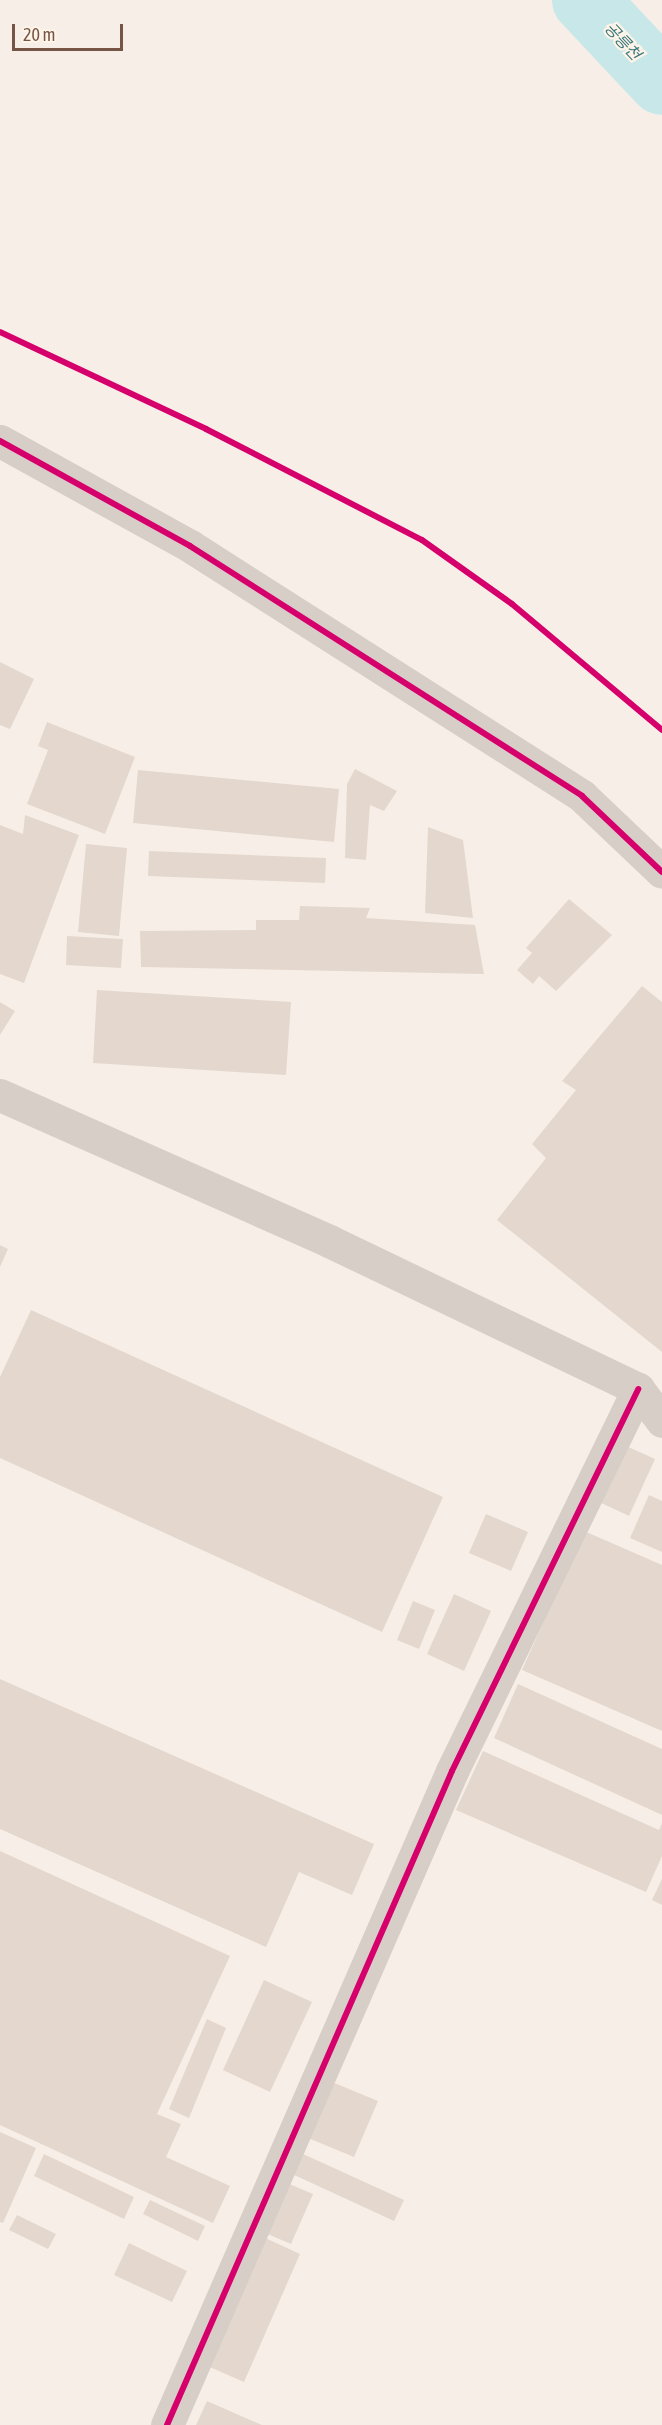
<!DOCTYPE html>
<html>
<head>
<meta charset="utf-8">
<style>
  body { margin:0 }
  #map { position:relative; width:662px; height:2425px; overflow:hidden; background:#f7efe7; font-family:"Asap Condensed","Noto Sans KR",sans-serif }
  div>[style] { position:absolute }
  .river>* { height:66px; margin:-33px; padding:0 33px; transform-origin:33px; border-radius:33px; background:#c8e7e8 }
  .building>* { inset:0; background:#e4d7ce }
  .street>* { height:33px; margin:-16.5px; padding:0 16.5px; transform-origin:16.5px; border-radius:16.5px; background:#d8cec8 }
  .cycleway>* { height:6px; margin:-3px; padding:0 3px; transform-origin:3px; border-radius:3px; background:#d6006c }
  span { translate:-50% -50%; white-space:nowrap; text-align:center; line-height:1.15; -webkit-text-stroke:4.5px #fff4e8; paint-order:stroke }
  .water-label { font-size:16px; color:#39767d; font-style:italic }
  .scale { position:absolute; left:12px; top:24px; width:111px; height:27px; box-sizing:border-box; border:3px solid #765446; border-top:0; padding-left:8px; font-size:18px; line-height:21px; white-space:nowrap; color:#765446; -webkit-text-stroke:4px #fff4e8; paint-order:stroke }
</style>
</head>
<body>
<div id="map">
  <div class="river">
    <div style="left:585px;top:0;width:112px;rotate:46.8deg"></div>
  </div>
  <div class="building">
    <div style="clip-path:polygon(0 662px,34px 679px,10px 729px,0 725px)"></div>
    <div style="clip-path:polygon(47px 722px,135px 757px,105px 834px,27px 804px,48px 750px,38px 746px)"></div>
    <div style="clip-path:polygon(355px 769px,397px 791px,384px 811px,370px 805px,366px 860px,345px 858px,347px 784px)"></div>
    <div style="clip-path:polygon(138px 770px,339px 789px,334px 842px,133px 823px)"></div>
    <div style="clip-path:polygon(25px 815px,79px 835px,24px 983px,0 974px,0 825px,23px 834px)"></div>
    <div style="clip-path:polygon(428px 827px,463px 840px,473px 918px,425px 913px)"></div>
    <div style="clip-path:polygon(86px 844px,127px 848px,119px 936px,78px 932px)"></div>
    <div style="clip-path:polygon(149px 851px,326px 858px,325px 883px,148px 876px)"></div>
    <div style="clip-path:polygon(569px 899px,612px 935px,556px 991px,539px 976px,533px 984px,517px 970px,532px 953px,526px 948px)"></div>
    <div style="clip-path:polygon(300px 906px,370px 908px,366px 918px,475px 925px,484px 974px,141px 967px,140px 931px,256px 930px,256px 920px,299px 920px)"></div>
    <div style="clip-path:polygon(67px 936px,123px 939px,121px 968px,66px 965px)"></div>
    <div style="clip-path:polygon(642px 986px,662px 1002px,662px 1352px,497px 1220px,546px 1158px,532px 1144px,576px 1090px,562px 1081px)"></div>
    <div style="clip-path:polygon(97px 990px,291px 1002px,286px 1075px,93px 1063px)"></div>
    <div style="clip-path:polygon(0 1002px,15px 1011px,0 1035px)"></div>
    <div style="clip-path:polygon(0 1245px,8px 1249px,0 1267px)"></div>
    <div style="clip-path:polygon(31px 1310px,443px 1497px,382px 1632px,0 1458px,0 1377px)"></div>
    <div style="clip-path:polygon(624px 1445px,655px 1459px,629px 1516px,599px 1502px)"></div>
    <div style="clip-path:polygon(649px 1495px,662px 1501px,662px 1552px,630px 1538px)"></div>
    <div style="clip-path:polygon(486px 1514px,528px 1532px,511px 1571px,469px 1553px)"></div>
    <div style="clip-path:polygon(584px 1531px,662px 1565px,662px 1731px,522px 1670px)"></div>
    <div style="clip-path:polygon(454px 1594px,491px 1611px,464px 1671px,427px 1654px)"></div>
    <div style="clip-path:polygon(413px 1601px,435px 1610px,419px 1649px,397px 1640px)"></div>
    <div style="clip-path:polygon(0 1679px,374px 1844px,352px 1895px,299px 1872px,266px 1947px,0 1829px)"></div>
    <div style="clip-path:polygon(518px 1684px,662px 1749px,662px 1815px,494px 1738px)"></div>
    <div style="clip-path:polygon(483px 1751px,659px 1830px,662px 1823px,662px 1856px,646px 1892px,456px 1810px)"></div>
    <div style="clip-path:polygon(0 1851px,230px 1956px,157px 2114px,181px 2124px,166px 2157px,230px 2186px,213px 2223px,0 2125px)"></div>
    <div style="clip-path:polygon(662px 1879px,662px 1905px,652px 1900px)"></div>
    <div style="clip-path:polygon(264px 1980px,312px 2002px,270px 2092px,223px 2070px)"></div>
    <div style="clip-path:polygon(207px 2019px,226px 2028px,189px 2118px,169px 2109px)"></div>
    <div style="clip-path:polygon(332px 2082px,378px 2101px,354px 2157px,308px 2138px)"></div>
    <div style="clip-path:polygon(0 2132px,36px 2148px,3px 2223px,0 2222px)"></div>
    <div style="clip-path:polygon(301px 2153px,404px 2200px,394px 2221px,292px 2174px)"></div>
    <div style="clip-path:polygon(44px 2154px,134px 2197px,124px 2219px,34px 2176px)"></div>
    <div style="clip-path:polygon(287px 2183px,313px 2194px,291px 2244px,265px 2233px)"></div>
    <div style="clip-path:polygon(150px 2200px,205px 2226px,198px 2241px,143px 2214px)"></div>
    <div style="clip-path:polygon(17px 2215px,56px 2234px,48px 2249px,9px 2230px)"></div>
    <div style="clip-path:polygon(261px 2236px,300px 2254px,244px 2382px,205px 2365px)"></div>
    <div style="clip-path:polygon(129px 2243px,187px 2271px,172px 2302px,114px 2275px)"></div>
    <div style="clip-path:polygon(207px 2401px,262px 2425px,196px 2425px)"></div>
  </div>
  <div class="street">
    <div style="left:0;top:441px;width:217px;rotate:28.9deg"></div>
    <div style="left:190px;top:546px;width:465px;rotate:32.5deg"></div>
    <div style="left:582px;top:796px;width:110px;rotate:43.5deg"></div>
    <div style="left:0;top:1095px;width:360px;rotate:23.9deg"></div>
    <div style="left:329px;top:1241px;width:343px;rotate:25.6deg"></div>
    <div style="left:638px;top:1389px;width:40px;rotate:53deg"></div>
    <div style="left:167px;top:2425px;width:713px;rotate:-66.45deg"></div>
    <div style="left:452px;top:1771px;width:425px;rotate:-64deg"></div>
  </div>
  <div class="cycleway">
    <div style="left:0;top:332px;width:228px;rotate:25.2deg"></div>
    <div style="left:206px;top:429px;width:243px;rotate:27.2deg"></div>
    <div style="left:422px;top:540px;width:110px;rotate:35.4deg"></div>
    <div style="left:512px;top:604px;width:196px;rotate:40deg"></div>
    <div style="left:0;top:441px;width:217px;rotate:28.9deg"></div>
    <div style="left:190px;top:546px;width:465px;rotate:32.5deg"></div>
    <div style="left:582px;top:796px;width:110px;rotate:43.5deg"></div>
    <div style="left:167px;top:2425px;width:713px;rotate:-66.45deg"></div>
    <div style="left:452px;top:1771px;width:425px;rotate:-64deg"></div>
  </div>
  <div class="water-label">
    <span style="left:623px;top:41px;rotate:47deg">공릉천</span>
  </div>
  <div class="scale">20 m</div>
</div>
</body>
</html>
